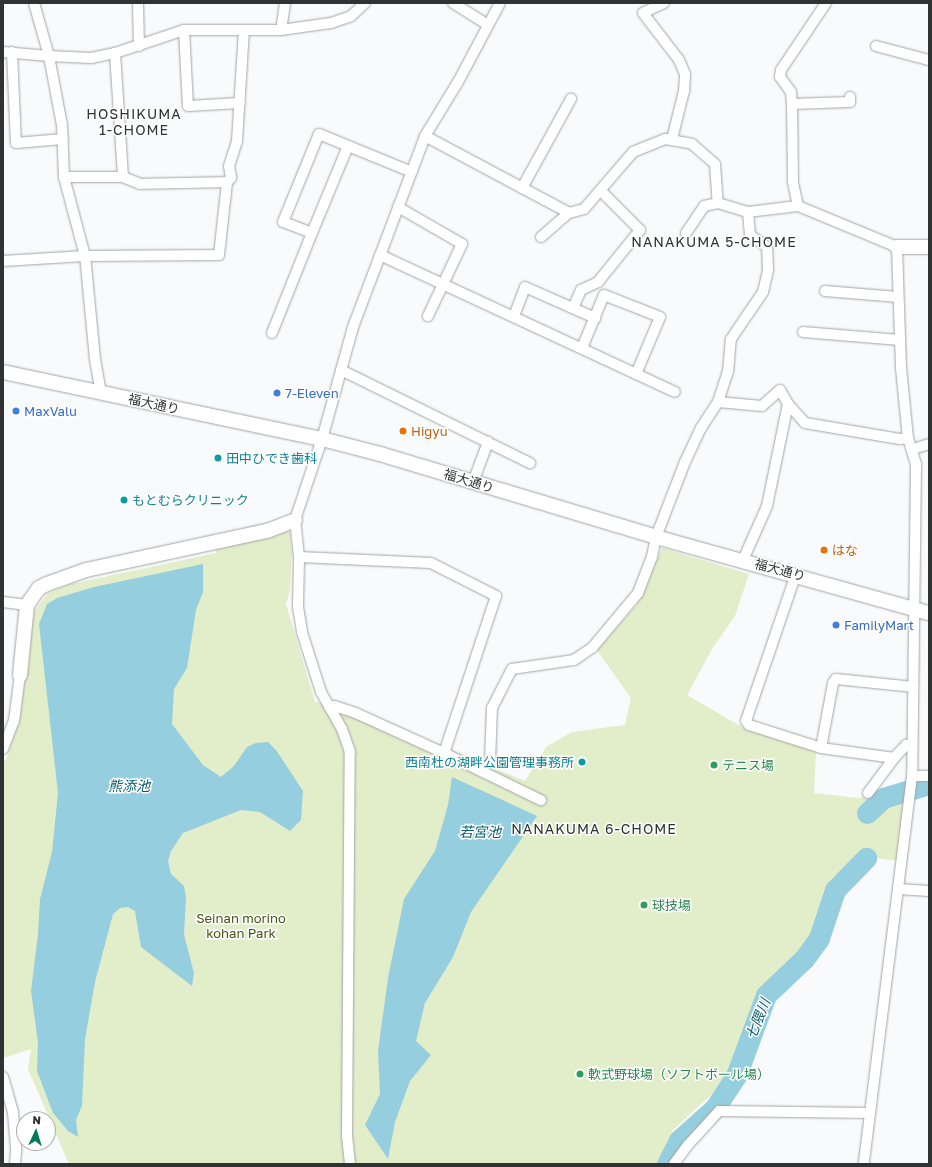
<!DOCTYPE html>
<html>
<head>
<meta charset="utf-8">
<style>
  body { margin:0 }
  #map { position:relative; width:932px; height:1167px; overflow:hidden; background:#f9fafb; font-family:"Golos Text","Noto Sans JP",sans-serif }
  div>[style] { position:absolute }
  .green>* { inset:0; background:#e2edc9 }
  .water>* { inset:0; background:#95cede }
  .river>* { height:21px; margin:-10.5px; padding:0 10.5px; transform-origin:10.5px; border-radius:10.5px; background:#95cede }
  .roads { filter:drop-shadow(0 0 1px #a3a4a5) drop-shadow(0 0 1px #a3a4a5) }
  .street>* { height:10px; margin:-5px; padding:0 5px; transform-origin:5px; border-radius:5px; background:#fff }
  .secondary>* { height:14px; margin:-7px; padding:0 7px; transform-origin:7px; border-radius:7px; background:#fff }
  .dots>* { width:11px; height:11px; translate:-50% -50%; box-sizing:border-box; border:2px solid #fff; border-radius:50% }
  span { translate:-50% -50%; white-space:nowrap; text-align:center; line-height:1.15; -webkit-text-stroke:3px #fff; paint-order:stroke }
  .shop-label { font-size:13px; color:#366cbe }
  .left { translate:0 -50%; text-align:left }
  .street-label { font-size:13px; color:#313232 }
  .food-label { font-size:13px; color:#c56008 }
  .culture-label { font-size:13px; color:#0d838f }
  .right { translate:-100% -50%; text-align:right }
  .leisure-label { font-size:13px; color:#27864d }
  .park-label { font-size:13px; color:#475611 }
  .neighbourhood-label { font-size:14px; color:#313232; letter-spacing:1px }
  .water-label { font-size:14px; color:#095b6c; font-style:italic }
  .frame { position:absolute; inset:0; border:4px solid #313232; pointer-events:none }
  .north { position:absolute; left:16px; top:1111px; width:40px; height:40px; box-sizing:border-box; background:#fff; border:1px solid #adadad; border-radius:50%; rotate:4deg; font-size:11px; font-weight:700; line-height:16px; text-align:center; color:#313232 }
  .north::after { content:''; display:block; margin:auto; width:14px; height:18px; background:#007a57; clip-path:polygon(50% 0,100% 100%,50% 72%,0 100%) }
</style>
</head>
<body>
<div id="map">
  <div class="green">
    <div style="clip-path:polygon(263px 525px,290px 533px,292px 552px,290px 590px,286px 604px,315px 702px,347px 706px,525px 781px,546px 747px,572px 732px,625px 725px,631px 698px,596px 649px,636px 606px,662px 548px,749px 574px,735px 616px,712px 649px,687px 695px,742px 727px,816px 752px,814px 793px,859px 798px,905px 784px,897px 861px,862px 856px,833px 888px,817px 937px,797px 962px,768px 983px,739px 1053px,713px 1093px,673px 1130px,657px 1164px,69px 1164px,28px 1069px,31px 1049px,3px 1058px,3px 760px,6px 760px,20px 716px,33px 613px,47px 594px,67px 585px,216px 553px,216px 548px,227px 544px,250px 526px)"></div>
  </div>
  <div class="water">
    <div style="clip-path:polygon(203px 564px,203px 592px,196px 610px,187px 668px,174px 689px,172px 724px,203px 765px,221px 777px,234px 766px,247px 747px,256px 743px,268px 742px,276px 750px,303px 791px,301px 820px,290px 831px,260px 812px,241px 810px,183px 833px,171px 851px,168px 861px,171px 874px,184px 886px,186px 898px,184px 935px,194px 973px,192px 986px,141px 947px,135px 911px,128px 907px,120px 908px,113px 914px,95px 982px,85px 1039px,82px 1106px,76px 1120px,78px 1137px,68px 1131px,53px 1113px,37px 1071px,38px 1042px,31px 991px,38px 934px,40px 899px,52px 852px,58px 793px,39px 624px,47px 604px,57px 598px,94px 587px)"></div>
    <div style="clip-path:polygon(452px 777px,537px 816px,471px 912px,453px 957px,425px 1003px,416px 1041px,431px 1055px,410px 1081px,395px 1122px,388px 1159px,365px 1125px,380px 1094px,378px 1051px,388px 978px,404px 899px,435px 851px,448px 805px)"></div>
  </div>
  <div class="river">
    <div style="left:867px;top:813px;width:22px;rotate:-43deg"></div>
    <div style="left:883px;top:798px;width:48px;rotate:-16.9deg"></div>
    <div style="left:667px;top:1164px;width:27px;rotate:-63deg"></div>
    <div style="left:679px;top:1140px;width:48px;rotate:-41.6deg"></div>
    <div style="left:715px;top:1108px;width:38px;rotate:-57deg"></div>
    <div style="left:736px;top:1076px;width:86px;rotate:-69.7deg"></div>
    <div style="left:766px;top:995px;width:52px;rotate:-43.5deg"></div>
    <div style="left:804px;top:959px;width:26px;rotate:-54deg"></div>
    <div style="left:819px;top:938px;width:51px;rotate:-71.6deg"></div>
    <div style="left:835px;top:890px;width:45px;rotate:-45.9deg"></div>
  </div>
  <div class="roads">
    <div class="street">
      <div style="left:138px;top:3px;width:43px;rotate:88.7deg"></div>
      <div style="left:285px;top:3px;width:27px;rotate:98deg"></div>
      <div style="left:281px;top:30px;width:50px;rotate:-8deg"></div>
      <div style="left:331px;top:23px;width:21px;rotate:-19deg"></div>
      <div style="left:351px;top:16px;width:19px;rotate:-43deg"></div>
      <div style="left:453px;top:3px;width:41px;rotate:32.2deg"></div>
      <div style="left:664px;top:3px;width:23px;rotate:155deg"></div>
      <div style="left:643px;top:13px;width:59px;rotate:52.5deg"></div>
      <div style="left:679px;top:60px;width:15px;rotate:67deg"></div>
      <div style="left:685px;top:74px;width:17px;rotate:93deg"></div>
      <div style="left:684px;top:91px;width:49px;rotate:104deg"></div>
      <div style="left:184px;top:30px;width:76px;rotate:87deg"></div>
      <div style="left:188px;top:106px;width:52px;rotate:-3.3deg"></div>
      <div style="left:876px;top:46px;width:55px;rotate:14.8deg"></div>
      <div style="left:3px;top:52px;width:46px;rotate:5deg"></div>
      <div style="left:49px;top:56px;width:55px;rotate:-105.8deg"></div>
      <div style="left:12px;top:52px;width:91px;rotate:87.5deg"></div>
      <div style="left:16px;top:143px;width:47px;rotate:-4.9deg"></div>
      <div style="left:115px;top:53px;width:124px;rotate:86.3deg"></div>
      <div style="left:792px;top:104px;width:58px;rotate:-2deg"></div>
      <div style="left:850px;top:102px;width:5px;rotate:-90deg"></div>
      <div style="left:425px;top:136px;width:163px;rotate:28.1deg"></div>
      <div style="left:569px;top:213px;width:16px;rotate:-15deg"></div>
      <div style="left:584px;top:209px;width:75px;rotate:-49.3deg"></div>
      <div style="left:633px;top:152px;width:35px;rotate:-22deg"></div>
      <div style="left:665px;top:139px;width:27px;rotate:10deg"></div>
      <div style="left:692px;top:144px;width:30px;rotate:41deg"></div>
      <div style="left:715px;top:164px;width:39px;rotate:86deg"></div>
      <div style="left:718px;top:203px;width:31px;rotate:17deg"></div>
      <div style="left:748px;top:212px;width:50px;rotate:-6.8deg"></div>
      <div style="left:798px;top:206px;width:107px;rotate:22.5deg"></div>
      <div style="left:897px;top:247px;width:121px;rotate:88.1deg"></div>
      <div style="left:901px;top:368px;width:70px;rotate:84.3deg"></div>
      <div style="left:908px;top:438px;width:28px;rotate:73deg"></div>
      <div style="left:916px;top:465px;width:311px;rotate:90.7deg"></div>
      <div style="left:912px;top:776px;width:391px;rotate:97.1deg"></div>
      <div style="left:348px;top:146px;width:94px;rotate:112.5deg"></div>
      <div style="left:312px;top:233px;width:31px;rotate:-159deg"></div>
      <div style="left:283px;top:222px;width:95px;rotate:-67.8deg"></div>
      <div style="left:319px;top:134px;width:100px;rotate:22.2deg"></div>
      <div style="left:64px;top:177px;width:59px"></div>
      <div style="left:123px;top:177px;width:18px;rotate:22deg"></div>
      <div style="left:140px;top:184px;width:87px;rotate:-1.3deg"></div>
      <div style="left:522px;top:188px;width:102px;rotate:-61.2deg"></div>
      <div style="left:798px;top:206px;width:25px;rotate:-102deg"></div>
      <div style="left:793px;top:182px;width:78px;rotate:-90.7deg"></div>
      <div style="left:792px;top:104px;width:12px;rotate:-95deg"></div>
      <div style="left:791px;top:92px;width:19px;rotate:-126deg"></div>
      <div style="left:780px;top:77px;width:7px;rotate:-82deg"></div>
      <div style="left:781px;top:70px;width:81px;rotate:-56.1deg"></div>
      <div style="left:398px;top:207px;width:74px;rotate:30deg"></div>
      <div style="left:462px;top:244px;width:80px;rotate:115.3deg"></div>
      <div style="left:686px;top:233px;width:32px;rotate:-56deg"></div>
      <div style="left:704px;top:206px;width:14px;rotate:-12deg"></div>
      <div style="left:541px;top:237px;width:37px;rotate:-41deg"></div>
      <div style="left:380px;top:255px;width:325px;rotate:24.9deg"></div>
      <div style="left:3px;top:261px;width:82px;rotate:-3.5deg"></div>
      <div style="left:85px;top:256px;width:134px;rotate:-0.4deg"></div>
      <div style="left:219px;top:255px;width:73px;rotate:-83.7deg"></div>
      <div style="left:227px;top:182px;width:6px;rotate:-45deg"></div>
      <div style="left:231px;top:178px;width:12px;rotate:-99deg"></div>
      <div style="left:229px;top:166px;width:26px;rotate:-72deg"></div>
      <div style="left:237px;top:141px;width:110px;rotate:-86.4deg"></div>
      <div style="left:825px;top:291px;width:73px;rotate:4.7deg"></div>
      <div style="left:573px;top:308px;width:20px;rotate:-66deg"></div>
      <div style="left:581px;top:290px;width:19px;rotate:-25deg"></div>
      <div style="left:598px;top:282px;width:67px;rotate:-51.1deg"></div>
      <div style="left:640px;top:230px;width:55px;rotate:-135deg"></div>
      <div style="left:514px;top:316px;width:31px;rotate:-69deg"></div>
      <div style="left:525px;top:287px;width:77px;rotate:23.9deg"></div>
      <div style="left:803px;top:332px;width:97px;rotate:4.7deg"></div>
      <div style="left:272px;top:333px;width:108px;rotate:-68.2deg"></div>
      <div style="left:582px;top:348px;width:57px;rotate:-67.5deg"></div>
      <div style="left:604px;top:295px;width:60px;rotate:21.4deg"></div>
      <div style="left:660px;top:317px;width:62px;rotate:112.8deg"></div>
      <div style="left:341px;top:370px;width:211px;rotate:26.2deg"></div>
      <div style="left:101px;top:393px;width:35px;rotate:-100deg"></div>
      <div style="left:95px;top:359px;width:103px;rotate:-95.5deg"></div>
      <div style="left:85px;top:256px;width:82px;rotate:-104.9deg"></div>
      <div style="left:64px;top:177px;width:52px;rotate:-92.2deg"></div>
      <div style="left:62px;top:125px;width:70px;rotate:-100.7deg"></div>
      <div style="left:49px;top:56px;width:42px;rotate:2.7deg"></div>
      <div style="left:91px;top:58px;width:25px;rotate:-12deg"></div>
      <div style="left:115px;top:53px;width:73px;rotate:-18.4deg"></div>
      <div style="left:184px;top:30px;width:97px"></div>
      <div style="left:718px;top:402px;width:44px;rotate:5.2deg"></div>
      <div style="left:762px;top:406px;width:24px;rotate:-42deg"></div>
      <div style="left:780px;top:390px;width:16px;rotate:60deg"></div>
      <div style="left:788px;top:404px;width:25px;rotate:48deg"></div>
      <div style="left:805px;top:423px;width:96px;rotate:9.6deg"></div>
      <div style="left:900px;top:439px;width:8px;rotate:-7deg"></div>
      <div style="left:913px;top:449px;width:17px;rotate:-17deg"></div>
      <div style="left:473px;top:482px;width:43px;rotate:-69.4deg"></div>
      <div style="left:299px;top:557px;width:132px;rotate:2.6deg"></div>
      <div style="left:431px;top:563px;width:73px;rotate:26.9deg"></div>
      <div style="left:496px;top:596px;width:165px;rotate:108.3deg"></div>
      <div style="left:444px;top:753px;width:97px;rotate:-155.6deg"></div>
      <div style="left:356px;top:713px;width:22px;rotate:-162deg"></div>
      <div style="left:335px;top:706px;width:6px;rotate:171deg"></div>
      <div style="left:743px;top:560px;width:59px;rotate:-66deg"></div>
      <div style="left:767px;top:506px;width:104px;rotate:-78.4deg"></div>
      <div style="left:796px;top:574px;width:155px;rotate:108.8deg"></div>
      <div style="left:746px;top:721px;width:5px;rotate:53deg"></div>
      <div style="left:749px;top:725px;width:76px;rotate:17.7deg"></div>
      <div style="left:821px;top:748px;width:74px;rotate:7.8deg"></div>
      <div style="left:894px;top:758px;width:18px;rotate:-47deg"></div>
      <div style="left:906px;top:745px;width:6px;rotate:18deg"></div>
      <div style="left:3px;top:602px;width:24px;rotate:7deg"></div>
      <div style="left:821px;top:748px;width:66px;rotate:-79.5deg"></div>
      <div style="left:833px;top:683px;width:5px;rotate:-53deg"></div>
      <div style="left:836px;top:679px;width:78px;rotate:5.9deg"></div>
      <div style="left:3px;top:749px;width:30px;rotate:-69deg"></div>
      <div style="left:14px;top:721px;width:46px;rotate:-82.6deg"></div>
      <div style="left:444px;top:753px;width:108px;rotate:25.9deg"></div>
      <div style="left:490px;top:762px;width:54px;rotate:-87.9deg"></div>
      <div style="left:492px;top:708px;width:44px;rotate:-62.9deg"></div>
      <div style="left:512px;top:669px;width:63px;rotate:-8.3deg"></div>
      <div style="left:574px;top:660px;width:22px;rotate:-34deg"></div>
      <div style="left:592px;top:648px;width:72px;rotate:-50.1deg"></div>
      <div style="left:638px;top:593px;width:39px;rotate:-69deg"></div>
      <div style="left:652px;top:557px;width:20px;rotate:-79deg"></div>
      <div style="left:656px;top:537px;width:80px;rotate:-68.9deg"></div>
      <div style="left:685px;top:462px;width:38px;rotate:-65deg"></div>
      <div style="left:701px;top:428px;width:31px;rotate:-57deg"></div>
      <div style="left:718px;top:402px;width:32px;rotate:-72deg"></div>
      <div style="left:728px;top:372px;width:33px;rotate:-85deg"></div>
      <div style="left:731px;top:339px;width:57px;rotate:-55.8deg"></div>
      <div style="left:763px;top:292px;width:23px;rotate:-77deg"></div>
      <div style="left:768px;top:270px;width:23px;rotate:-92deg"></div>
      <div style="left:767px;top:247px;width:21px;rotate:-145deg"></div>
      <div style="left:750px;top:235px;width:23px;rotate:-95deg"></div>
      <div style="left:912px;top:776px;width:17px"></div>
      <div style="left:868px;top:793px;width:44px;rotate:-53.4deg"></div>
      <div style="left:899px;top:889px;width:30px;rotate:4deg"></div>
      <div style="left:3px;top:1077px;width:37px;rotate:74deg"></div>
      <div style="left:13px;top:1113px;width:38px;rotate:85deg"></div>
      <div style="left:16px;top:1151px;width:13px;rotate:94deg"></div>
      <div style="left:350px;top:1164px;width:29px;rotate:-96deg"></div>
      <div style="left:347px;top:1135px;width:383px;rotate:-89.6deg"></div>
      <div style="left:350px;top:752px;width:24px;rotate:-109deg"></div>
      <div style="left:342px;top:729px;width:43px;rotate:-119.6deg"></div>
      <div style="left:321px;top:692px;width:63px;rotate:-107.6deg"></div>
      <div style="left:302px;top:632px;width:26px;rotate:-99deg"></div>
      <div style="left:298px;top:606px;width:49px;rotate:-88.8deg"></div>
      <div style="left:299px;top:557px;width:37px;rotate:-96deg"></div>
      <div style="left:295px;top:520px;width:85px;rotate:-71.6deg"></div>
      <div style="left:322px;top:439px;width:116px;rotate:-74.5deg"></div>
      <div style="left:353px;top:327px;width:204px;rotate:-69.3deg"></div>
      <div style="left:425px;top:136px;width:63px;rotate:-58.6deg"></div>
      <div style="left:458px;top:82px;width:89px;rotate:-62deg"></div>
      <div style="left:674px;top:1164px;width:24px;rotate:-54deg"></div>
      <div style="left:688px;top:1145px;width:46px;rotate:-47.6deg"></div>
      <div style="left:719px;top:1111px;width:151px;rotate:0.8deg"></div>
    </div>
    <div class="secondary">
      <div style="left:897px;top:247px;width:32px"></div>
      <div style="left:3px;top:372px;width:326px;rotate:11.9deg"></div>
      <div style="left:322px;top:439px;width:60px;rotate:14.5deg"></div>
      <div style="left:380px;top:454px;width:288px;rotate:16.7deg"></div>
      <div style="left:656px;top:537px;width:283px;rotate:15.6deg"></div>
      <div style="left:20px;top:675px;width:70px;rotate:-84.3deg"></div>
      <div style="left:27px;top:605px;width:21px;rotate:-55deg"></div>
      <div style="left:39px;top:588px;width:9px;rotate:-27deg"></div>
      <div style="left:47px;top:584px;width:41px;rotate:-19.7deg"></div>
      <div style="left:86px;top:570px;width:185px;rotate:-12.2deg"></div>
      <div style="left:267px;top:531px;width:30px;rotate:-21deg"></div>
    </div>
  </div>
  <div class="dots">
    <div style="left:277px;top:393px;background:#3f7fe0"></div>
    <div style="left:16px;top:411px;background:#3f7fe0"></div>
    <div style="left:403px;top:431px;background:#e8710a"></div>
    <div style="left:218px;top:458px;background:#0f9aa8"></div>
    <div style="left:124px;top:500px;background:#0f9aa8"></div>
    <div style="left:824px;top:550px;background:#e8710a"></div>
    <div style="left:836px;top:625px;background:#3f7fe0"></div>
    <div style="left:582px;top:762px;background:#0f9aa8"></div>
    <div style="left:714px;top:765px;background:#2e9e5b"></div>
    <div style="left:644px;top:905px;background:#2e9e5b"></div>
    <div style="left:580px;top:1074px;background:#2e9e5b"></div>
  </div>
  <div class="shop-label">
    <span class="left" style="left:285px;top:393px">7-Eleven</span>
    <span class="left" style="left:24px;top:411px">MaxValu</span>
    <span class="left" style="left:844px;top:625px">FamilyMart</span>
  </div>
  <div class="street-label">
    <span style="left:154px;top:404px;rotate:12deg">福大通り</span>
    <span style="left:469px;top:481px;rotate:17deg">福大通り</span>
    <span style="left:780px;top:570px;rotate:15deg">福大通り</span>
  </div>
  <div class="food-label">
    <span class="left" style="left:411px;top:431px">Higyu</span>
    <span class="left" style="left:832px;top:550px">はな</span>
  </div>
  <div class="culture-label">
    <span class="left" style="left:226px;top:458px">田中ひでき歯科</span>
    <span class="left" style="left:132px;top:500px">もとむらクリニック</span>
    <span class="right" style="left:574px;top:762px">西南杜の湖畔公園管理事務所</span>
  </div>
  <div class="leisure-label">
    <span class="left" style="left:722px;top:765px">テニス場</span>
    <span class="left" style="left:652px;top:905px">球技場</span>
    <span class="left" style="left:588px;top:1074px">軟式野球場（ソフトボール場）</span>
  </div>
  <div class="park-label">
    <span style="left:241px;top:926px">Seinan morino<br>kohan Park</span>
  </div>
  <div class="neighbourhood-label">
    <span style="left:134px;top:122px">HOSHIKUMA<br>1-CHOME</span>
    <span style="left:714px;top:242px">NANAKUMA 5-CHOME</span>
    <span style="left:594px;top:829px">NANAKUMA 6-CHOME</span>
  </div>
  <div class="water-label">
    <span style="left:129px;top:786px">熊添池</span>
    <span style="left:480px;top:832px">若宮池</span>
    <span style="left:758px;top:1019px;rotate:-68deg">七隈川</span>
  </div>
  <div class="frame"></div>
  <div class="north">N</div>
</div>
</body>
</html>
